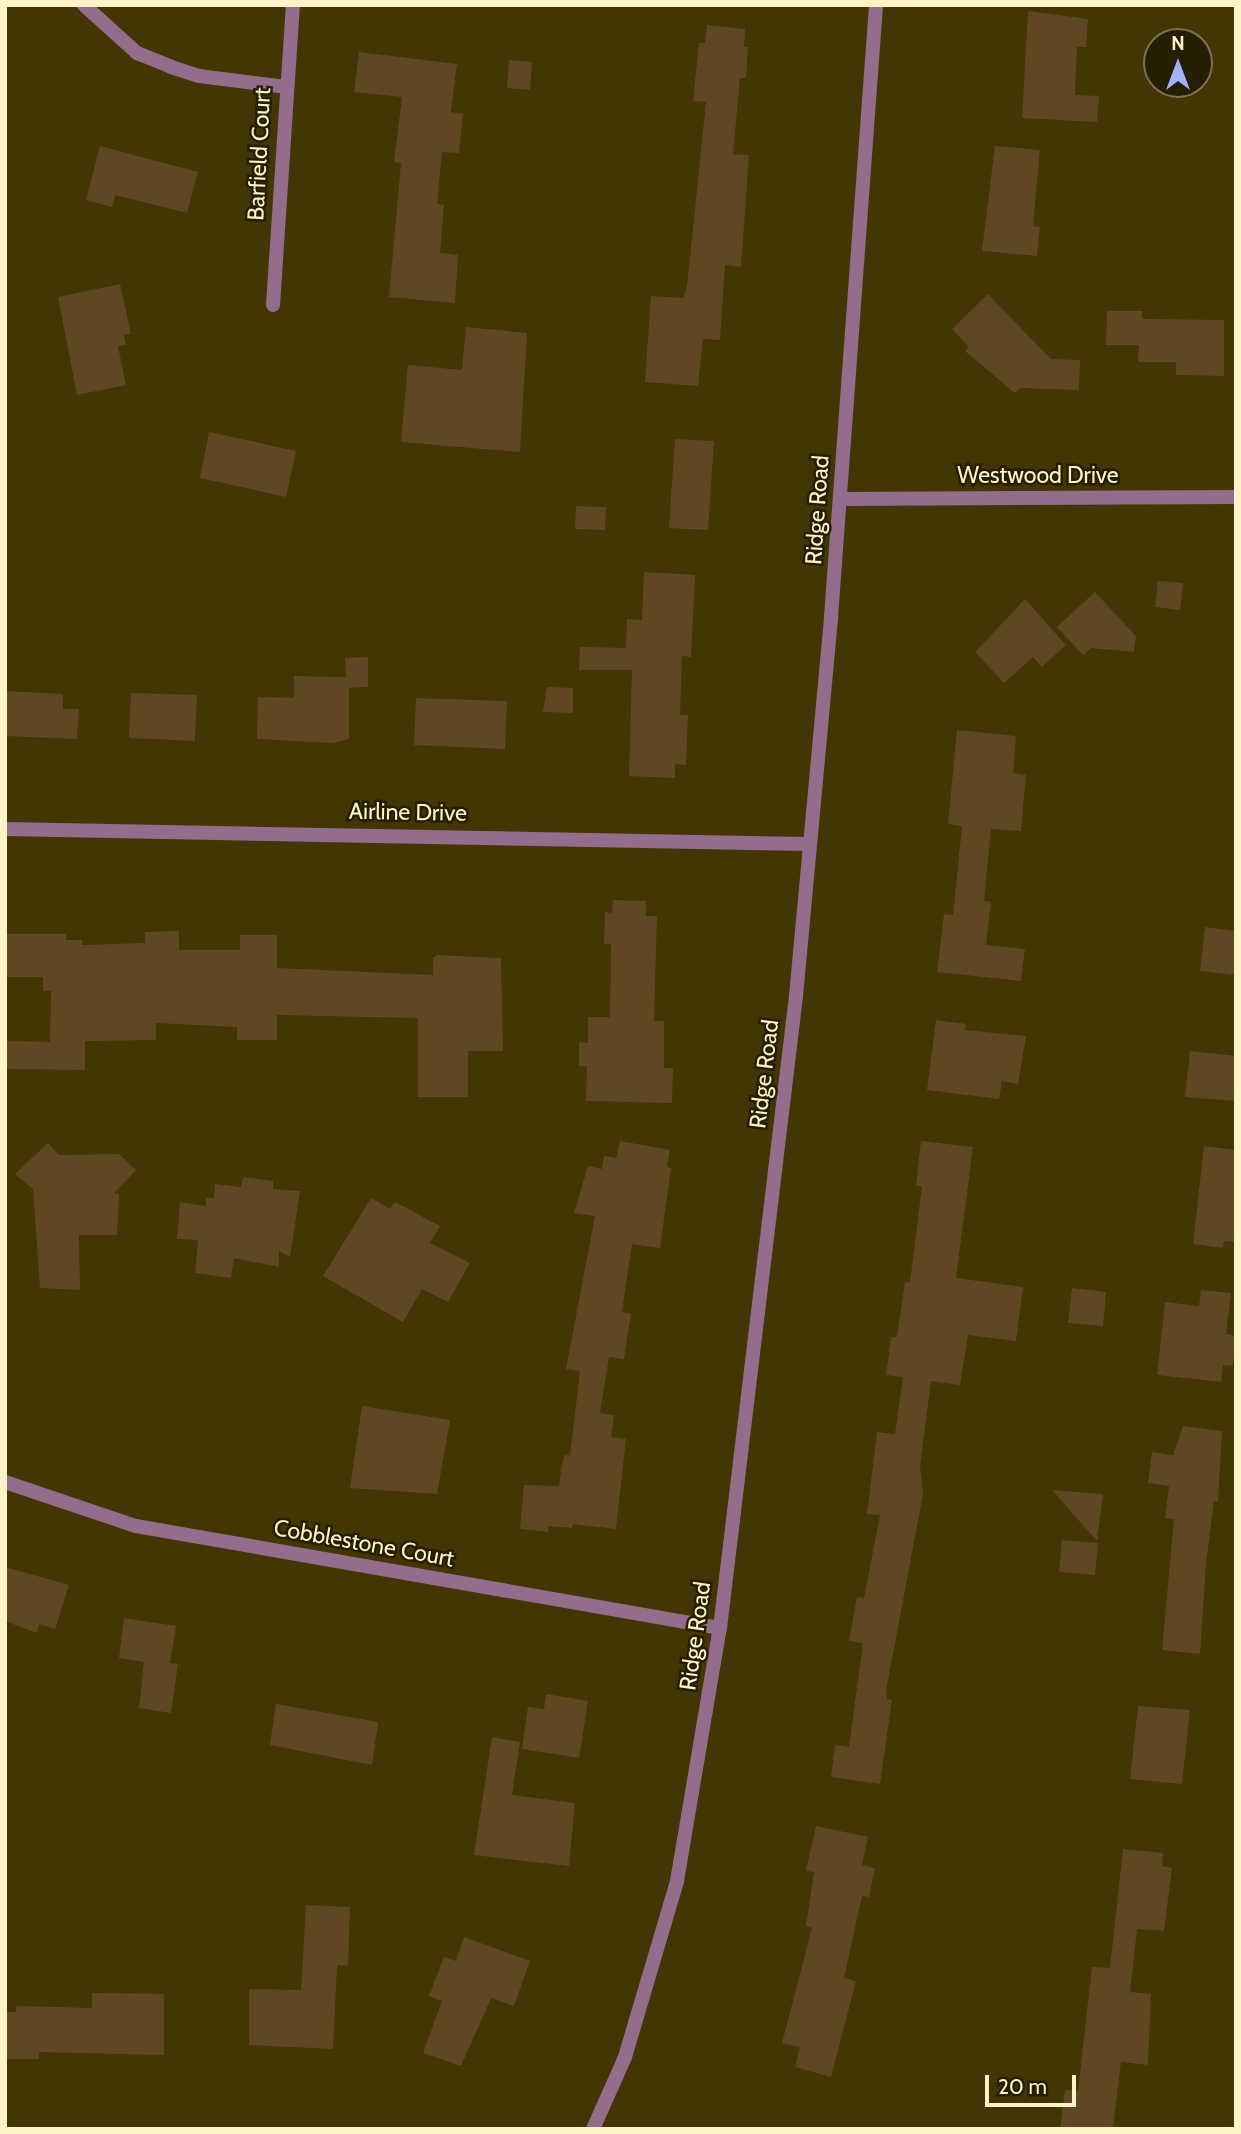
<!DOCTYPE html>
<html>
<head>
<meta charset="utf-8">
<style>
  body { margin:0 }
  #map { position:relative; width:1241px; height:2134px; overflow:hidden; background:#423604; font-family:Cabin,sans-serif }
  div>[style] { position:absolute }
  .building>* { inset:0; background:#5f4724 }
  .minor>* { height:14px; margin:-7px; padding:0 7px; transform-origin:7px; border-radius:7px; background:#956d8c }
  .tertiary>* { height:14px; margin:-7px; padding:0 7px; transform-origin:7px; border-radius:7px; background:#956d8c }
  span { translate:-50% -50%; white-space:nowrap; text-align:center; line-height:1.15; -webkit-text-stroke:5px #251e03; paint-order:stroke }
  .street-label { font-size:23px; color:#fef2c9 }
  .frame { position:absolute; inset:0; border:7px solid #fef2c9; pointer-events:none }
  .north { position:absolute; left:1143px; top:28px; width:70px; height:70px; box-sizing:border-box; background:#251e03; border:2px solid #7c7352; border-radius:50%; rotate:0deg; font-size:19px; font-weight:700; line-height:28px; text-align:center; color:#fef2c9 }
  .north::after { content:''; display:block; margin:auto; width:24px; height:32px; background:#a3b2fd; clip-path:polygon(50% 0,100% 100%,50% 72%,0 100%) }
  .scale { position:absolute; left:985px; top:2075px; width:91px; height:32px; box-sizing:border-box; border:4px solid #fef2c9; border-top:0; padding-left:9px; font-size:21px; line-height:24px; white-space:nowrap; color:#fef2c9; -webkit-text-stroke:5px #251e03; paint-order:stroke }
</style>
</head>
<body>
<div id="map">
  <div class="building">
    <div style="clip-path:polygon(1028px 11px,1088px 19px,1086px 47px,1077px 47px,1075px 95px,1099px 96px,1097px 122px,1022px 118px)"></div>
    <div style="clip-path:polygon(707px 25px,745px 29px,744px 47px,748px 47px,746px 78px,740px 78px,733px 154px,749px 155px,741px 267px,725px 265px,720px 340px,703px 339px,698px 386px,645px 382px,651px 296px,683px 298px,687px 286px,706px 102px,693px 101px,699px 43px,705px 43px)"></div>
    <div style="clip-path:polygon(359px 52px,457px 64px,451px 112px,463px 114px,459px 153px,442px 152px,437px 204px,444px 205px,440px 253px,458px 255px,455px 303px,389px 297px,401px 163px,394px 162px,402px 97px,354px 92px)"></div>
    <div style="clip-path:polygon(509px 60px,532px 62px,530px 90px,507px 88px)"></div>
    <div style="clip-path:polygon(100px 146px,198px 172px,187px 213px,115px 195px,112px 207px,86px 200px)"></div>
    <div style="clip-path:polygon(995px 146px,1040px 150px,1033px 226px,1040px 227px,1037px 256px,982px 251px)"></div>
    <div style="clip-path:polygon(120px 284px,131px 334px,124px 335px,126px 345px,118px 346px,126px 385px,77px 395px,58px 297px)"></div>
    <div style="clip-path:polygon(988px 294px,1051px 359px,1080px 360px,1079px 390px,1020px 388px,1015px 393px,965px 351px,969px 347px,952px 329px)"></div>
    <div style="clip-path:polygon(1107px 311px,1142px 311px,1142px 319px,1224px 320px,1224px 376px,1176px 375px,1176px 362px,1138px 362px,1139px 345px,1106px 345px)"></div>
    <div style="clip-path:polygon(466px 327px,527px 333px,520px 452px,401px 442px,408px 365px,462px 370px)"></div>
    <div style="clip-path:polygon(209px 432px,296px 451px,286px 497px,200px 478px)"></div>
    <div style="clip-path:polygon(675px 439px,714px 441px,708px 530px,669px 528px)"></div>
    <div style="clip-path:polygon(576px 506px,606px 507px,605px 530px,575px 529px)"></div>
    <div style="clip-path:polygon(644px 572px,695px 575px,691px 657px,682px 656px,680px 715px,688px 715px,686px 765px,675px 764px,675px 778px,629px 776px,632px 670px,579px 670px,580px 647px,626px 648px,627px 619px,642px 620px)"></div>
    <div style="clip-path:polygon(1158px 581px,1183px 583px,1180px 610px,1155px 607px)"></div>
    <div style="clip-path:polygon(1095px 592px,1136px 636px,1134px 652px,1091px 648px,1083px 655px,1057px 627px)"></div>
    <div style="clip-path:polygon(1025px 599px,1066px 645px,1042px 667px,1033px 657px,1004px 683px,975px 652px)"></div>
    <div style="clip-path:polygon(368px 657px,368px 687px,349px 688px,349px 739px,333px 743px,257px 739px,258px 697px,294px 698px,294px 676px,346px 677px,345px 658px)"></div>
    <div style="clip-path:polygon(547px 687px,573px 688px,573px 713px,543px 712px)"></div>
    <div style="clip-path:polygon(5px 691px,63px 694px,63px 709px,79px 709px,77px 739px,5px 736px)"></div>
    <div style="clip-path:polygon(131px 693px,197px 695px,195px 741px,129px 738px)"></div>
    <div style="clip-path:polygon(416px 698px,507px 701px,505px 749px,414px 745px)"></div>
    <div style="clip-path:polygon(957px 730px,1016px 736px,1013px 773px,1026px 775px,1021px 831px,991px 829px,984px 901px,991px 902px,986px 945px,1025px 949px,1021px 981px,937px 972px,944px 914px,953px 915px,962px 826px,948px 824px)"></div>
    <div style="clip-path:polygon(613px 900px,646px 901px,646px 916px,657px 916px,654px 1021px,664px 1021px,664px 1068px,673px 1068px,672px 1103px,586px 1101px,587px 1066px,579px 1066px,579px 1042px,588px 1043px,588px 1017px,610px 1017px,611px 944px,604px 944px,605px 912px,612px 913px)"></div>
    <div style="clip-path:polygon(1205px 927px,1236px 931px,1236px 975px,1200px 971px)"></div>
    <div style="clip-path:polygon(179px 931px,179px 950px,240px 950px,240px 935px,277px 935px,277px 968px,433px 975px,433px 958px,437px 955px,501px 958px,503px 1051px,468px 1051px,468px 1097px,418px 1097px,418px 1018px,277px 1015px,277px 1040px,237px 1040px,237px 1027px,156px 1023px,156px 1040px,85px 1041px,85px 1070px,5px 1069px,5px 1041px,50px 1042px,51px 991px,43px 991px,43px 977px,5px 977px,5px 934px,66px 934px,66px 940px,82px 940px,82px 945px,145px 943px,145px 932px)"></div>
    <div style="clip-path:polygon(936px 1020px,966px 1024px,965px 1030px,1026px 1036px,1018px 1084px,1002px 1081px,999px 1099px,927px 1090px)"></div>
    <div style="clip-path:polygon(1190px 1051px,1236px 1056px,1236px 1101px,1185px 1097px)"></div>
    <div style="clip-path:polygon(620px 1141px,670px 1150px,667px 1167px,671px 1168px,660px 1248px,632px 1244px,622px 1312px,631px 1314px,624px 1359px,609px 1357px,600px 1413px,614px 1415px,611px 1437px,626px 1439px,616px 1529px,573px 1524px,572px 1528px,549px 1526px,548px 1532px,520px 1529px,524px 1485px,559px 1486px,562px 1464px,565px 1455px,570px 1456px,580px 1371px,566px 1369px,595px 1216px,574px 1213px,588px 1166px,602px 1169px,604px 1156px,616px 1158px)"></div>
    <div style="clip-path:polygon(921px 1141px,973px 1147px,956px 1278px,1023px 1287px,1016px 1341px,968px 1335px,960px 1385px,931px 1381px,920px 1467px,923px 1494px,886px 1691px,887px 1699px,892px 1700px,880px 1784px,831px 1777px,835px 1745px,849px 1747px,863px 1643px,849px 1641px,857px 1597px,864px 1598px,880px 1515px,867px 1514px,877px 1432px,895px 1434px,903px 1377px,886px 1375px,891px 1337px,897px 1337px,905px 1282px,910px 1283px,922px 1186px,916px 1186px)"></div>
    <div style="clip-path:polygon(48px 1143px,59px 1155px,119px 1154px,136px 1170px,114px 1193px,119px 1194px,117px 1235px,79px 1235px,80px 1290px,40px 1288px,33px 1189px,15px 1174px)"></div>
    <div style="clip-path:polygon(1204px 1146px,1236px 1150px,1236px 1242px,1224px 1241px,1223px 1248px,1193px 1244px)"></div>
    <div style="clip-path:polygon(243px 1177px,273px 1181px,273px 1189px,300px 1191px,290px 1257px,279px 1251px,279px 1267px,234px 1258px,231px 1278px,195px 1273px,198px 1240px,177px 1239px,180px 1202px,206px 1206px,206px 1198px,214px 1198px,215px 1184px,241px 1187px)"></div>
    <div style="clip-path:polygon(371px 1198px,390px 1209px,395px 1202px,440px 1226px,430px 1243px,470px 1263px,448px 1302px,422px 1289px,403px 1322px,323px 1276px)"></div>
    <div style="clip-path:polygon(1072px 1288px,1106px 1292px,1103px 1326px,1068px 1323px)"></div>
    <div style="clip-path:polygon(1201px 1290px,1231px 1293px,1226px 1334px,1236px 1336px,1233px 1366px,1223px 1365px,1221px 1382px,1157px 1375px,1165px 1302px,1199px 1306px)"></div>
    <div style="clip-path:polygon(362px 1406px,450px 1420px,437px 1494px,350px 1488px)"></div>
    <div style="clip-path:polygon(1183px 1426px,1222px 1431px,1218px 1502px,1214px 1501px,1206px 1564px,1200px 1654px,1162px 1650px,1174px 1519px,1165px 1518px,1169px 1486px,1148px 1483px,1152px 1452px,1173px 1455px)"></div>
    <div style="clip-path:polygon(1052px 1490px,1103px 1494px,1097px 1541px)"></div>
    <div style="clip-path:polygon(1062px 1540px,1098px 1543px,1095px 1575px,1059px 1572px)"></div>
    <div style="clip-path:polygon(5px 1567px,69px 1585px,55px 1629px,39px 1624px,37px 1633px,5px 1621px)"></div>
    <div style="clip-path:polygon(124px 1618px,176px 1626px,170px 1663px,178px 1664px,171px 1713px,139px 1708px,144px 1662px,119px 1658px)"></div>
    <div style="clip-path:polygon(546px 1694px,588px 1701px,579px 1758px,522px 1749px,528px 1707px,544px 1709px)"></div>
    <div style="clip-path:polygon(276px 1704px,378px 1722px,372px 1765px,270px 1745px)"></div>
    <div style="clip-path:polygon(1138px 1706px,1190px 1710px,1182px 1784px,1130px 1779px)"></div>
    <div style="clip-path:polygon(492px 1737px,520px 1742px,512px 1795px,575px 1803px,569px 1866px,474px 1855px)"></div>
    <div style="clip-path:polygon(816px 1826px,868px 1837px,862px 1865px,875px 1868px,869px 1897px,862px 1896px,844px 1978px,856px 1981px,831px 2077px,795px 2067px,800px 2047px,782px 2043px,812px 1928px,806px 1926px,814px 1872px,806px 1871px)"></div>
    <div style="clip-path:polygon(1123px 1849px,1163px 1853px,1162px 1866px,1172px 1868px,1164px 1931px,1137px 1929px,1130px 1992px,1151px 1994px,1148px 2065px,1121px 2062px,1113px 2129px,1060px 2129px,1065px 2090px,1078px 2091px,1092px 1967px,1110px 1968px)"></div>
    <div style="clip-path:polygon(306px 1905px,350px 1907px,348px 1966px,337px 1965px,333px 2049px,249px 2045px,249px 1989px,301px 1990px)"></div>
    <div style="clip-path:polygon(464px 1937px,530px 1961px,514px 2006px,491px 1998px,461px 2066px,423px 2053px,442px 2001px,429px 1996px,444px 1957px,456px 1961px)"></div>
    <div style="clip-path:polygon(92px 1993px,164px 1994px,164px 2055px,39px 2052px,39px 2059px,5px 2059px,5px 2012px,16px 2012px,16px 2006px,92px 2008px)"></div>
  </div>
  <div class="minor">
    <div style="left:84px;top:5px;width:72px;rotate:42.2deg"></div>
    <div style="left:137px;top:53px;width:37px;rotate:22deg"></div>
    <div style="left:171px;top:67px;width:29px;rotate:18deg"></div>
    <div style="left:199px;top:76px;width:88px;rotate:7.2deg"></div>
    <div style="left:273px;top:305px;width:301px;rotate:-86.2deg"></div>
    <div style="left:841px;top:499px;width:395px;rotate:-0.3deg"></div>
    <div style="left:5px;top:829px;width:804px;rotate:1.07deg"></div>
    <div style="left:5px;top:1482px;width:138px;rotate:18.6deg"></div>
    <div style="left:136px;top:1526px;width:593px;rotate:9.91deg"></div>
  </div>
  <div class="tertiary">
    <div style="left:593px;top:2129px;width:79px;rotate:-66deg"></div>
    <div style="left:625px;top:2057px;width:184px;rotate:-73.5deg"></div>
    <div style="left:677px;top:1881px;width:257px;rotate:-80.4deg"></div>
    <div style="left:720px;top:1628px;width:637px;rotate:-83.14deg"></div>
    <div style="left:796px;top:996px;width:381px;rotate:-84.7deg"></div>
    <div style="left:831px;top:617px;width:614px;rotate:-85.79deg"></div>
  </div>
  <div class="street-label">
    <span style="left:259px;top:154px;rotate:-87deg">Barfield Court</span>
    <span style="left:1038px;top:475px">Westwood Drive</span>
    <span style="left:817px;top:510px;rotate:-86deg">Ridge Road</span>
    <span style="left:408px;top:812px;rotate:1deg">Airline Drive</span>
    <span style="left:764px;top:1074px;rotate:-83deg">Ridge Road</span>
    <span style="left:364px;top:1543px;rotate:10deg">Cobblestone Court</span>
    <span style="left:695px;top:1636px;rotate:-82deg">Ridge Road</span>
  </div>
  <div class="frame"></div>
  <div class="north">N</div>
  <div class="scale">20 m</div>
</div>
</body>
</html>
